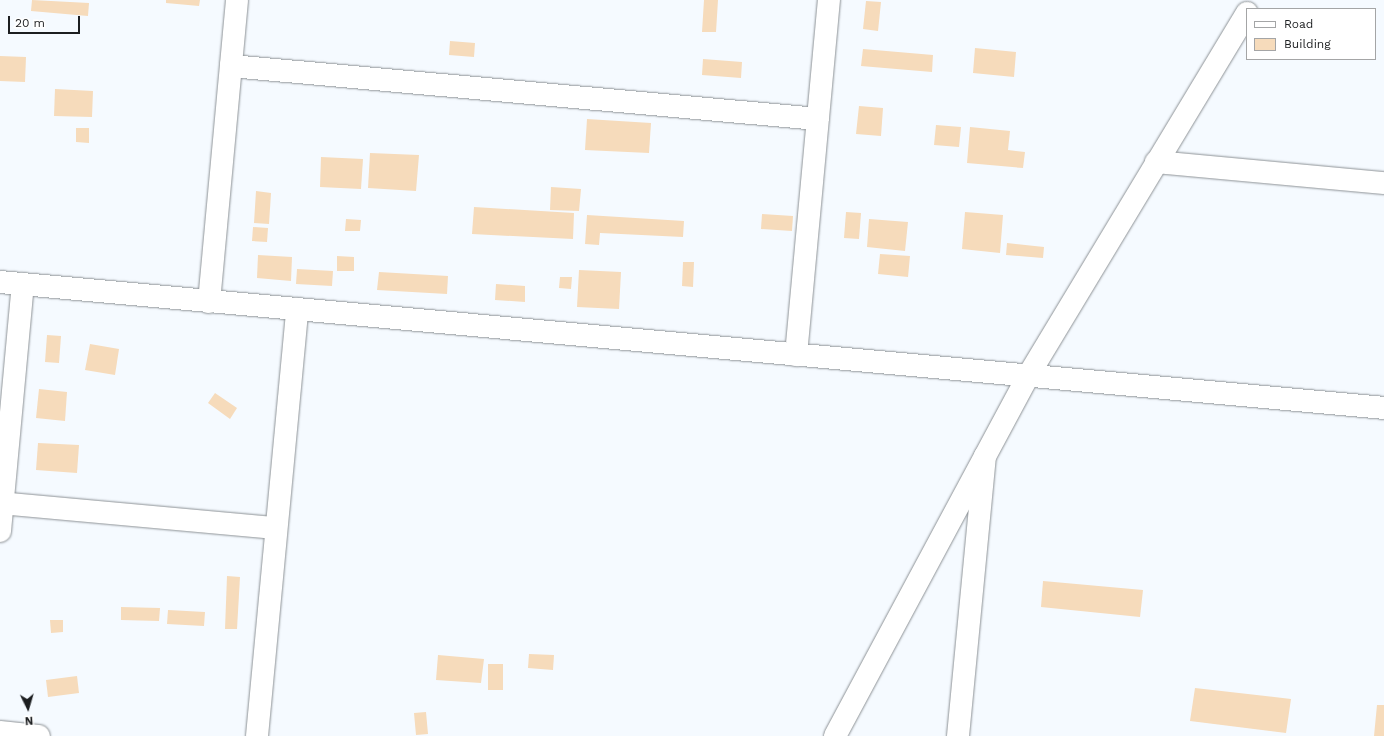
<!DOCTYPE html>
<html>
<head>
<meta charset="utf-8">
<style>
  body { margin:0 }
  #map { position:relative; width:1384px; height:736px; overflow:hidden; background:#f5faff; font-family:"Work Sans",sans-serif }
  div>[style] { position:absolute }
  .building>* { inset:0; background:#f6dbbb }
  .roads { filter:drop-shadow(0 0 1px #8d9296) drop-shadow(0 0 1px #8d9296) }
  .minor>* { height:22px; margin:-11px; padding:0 11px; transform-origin:11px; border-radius:11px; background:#fff }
  .tertiary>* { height:22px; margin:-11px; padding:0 11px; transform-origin:11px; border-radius:11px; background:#fff }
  span { translate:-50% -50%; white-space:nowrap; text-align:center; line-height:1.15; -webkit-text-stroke:3px #fff; paint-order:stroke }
  .legend { position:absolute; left:1246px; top:8px; width:130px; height:52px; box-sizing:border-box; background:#fff; border:1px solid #a4a5a6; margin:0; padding:5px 7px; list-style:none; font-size:12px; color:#1c1e20 }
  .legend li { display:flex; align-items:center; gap:8px; height:20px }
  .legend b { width:20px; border:1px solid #a4a5a6 }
  .north { position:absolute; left:8px; top:688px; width:40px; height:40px; -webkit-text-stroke:3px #fff; paint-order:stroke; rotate:175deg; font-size:11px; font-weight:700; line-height:16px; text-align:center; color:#1c1e20 }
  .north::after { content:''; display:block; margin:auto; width:14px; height:18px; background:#1c1e20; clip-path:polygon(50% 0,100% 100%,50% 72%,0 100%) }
  .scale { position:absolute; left:8px; top:16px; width:72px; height:18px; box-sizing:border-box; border:2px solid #1c1e20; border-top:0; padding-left:5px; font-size:12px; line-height:14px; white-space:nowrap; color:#1c1e20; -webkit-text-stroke:3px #fff; paint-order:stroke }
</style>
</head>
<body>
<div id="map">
  <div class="building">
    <div style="clip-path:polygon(32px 0,89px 3px,88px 16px,31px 11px)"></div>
    <div style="clip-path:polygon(166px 0,200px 0,199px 6px,166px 3px)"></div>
    <div style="clip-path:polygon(704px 0,718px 0,716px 32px,702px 32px)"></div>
    <div style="clip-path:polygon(866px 1px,881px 2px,878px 31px,863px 29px)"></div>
    <div style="clip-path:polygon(450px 41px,475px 43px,474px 57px,449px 55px)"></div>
    <div style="clip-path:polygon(975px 48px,1016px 52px,1014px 77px,973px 73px)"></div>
    <div style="clip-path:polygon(863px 49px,933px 55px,932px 72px,861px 66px)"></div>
    <div style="clip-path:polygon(0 56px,26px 57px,25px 82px,0 81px)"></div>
    <div style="clip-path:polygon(703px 59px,742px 62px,741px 78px,702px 75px)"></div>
    <div style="clip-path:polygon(55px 89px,93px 91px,92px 117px,54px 116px)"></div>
    <div style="clip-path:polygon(859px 106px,883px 108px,881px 136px,856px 134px)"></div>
    <div style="clip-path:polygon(587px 119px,651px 123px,649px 153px,585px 150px)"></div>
    <div style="clip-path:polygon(936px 125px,961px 127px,959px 147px,934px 145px)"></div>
    <div style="clip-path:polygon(970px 127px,1010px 131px,1008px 150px,1025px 152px,1023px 168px,967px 163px)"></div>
    <div style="clip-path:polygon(76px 128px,89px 128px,89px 143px,76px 142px)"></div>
    <div style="clip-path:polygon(370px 153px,419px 155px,416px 191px,368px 188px)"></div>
    <div style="clip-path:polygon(321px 157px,363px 159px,361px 189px,320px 187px)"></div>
    <div style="clip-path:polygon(551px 187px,581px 189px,579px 211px,550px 210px)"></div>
    <div style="clip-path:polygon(256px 191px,271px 193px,269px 224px,254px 223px)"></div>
    <div style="clip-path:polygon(474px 207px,574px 213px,573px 239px,472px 234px)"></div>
    <div style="clip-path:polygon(846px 212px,861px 213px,859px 239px,844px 238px)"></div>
    <div style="clip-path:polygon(965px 212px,1003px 215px,1000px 253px,962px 249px)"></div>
    <div style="clip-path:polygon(762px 214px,793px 216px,792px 231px,761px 229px)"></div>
    <div style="clip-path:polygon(587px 215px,684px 221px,683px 237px,600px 233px,599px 245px,585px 244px)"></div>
    <div style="clip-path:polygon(346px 219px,361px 220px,360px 231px,345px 231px)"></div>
    <div style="clip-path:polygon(869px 219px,908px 222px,905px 251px,867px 247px)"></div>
    <div style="clip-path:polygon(253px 227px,268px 228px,267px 242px,252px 241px)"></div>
    <div style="clip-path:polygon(1007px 243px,1044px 247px,1043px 258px,1006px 255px)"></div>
    <div style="clip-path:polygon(880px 254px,910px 256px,908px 277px,878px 274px)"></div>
    <div style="clip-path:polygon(258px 255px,292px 257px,291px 281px,257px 278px)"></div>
    <div style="clip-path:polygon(337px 256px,354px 257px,354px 271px,337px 271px)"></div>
    <div style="clip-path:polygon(683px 262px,694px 262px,693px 287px,682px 286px)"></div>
    <div style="clip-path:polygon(297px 269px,333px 271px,332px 286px,296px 284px)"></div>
    <div style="clip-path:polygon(579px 270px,621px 272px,619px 309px,577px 307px)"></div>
    <div style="clip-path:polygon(379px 272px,448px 276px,447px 294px,377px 290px)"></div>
    <div style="clip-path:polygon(560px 277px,572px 277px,571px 289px,559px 288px)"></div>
    <div style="clip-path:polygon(496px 284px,525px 286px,525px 302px,495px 300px)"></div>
    <div style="clip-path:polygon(47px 335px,61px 336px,59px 363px,45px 362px)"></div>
    <div style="clip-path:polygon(90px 344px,119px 349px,115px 375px,85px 370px)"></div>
    <div style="clip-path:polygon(39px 389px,67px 392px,65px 421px,36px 418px)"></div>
    <div style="clip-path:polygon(215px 393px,237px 408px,230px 419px,208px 403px)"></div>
    <div style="clip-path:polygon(38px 443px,79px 445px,77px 473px,36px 470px)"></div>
    <div style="clip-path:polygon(227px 576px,240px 577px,237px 629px,225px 629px)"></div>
    <div style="clip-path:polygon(1043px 581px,1143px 590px,1140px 617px,1041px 607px)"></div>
    <div style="clip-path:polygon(121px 607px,160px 608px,159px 621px,121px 620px)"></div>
    <div style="clip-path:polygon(168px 610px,205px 612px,204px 626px,167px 624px)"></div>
    <div style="clip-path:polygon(50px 620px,63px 620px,63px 632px,51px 633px)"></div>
    <div style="clip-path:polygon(529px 654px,554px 655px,553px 670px,528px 668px)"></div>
    <div style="clip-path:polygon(438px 655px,484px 659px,481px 683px,436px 680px)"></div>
    <div style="clip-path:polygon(488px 664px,503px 664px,503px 690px,488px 690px)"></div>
    <div style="clip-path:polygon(77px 676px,79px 693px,48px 697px,46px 680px)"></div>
    <div style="clip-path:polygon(1195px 688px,1291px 699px,1286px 733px,1190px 721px)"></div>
    <div style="clip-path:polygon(1377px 705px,1384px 705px,1384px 736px,1374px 736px)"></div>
    <div style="clip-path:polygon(426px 712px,428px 734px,416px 735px,414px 713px)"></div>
  </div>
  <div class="roads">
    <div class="minor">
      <div style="left:231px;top:66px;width:589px;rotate:5.16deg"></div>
      <div style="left:1156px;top:162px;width:229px;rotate:5.3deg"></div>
      <div style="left:0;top:282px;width:1390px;rotate:5.2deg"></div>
      <div style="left:209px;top:302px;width:303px;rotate:-84.7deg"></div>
      <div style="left:796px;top:355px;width:357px;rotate:-84.7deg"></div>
      <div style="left:0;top:503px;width:277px;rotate:5.2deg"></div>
      <div style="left:0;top:531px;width:248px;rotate:-84.7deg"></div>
      <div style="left:0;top:732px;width:39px;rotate:6deg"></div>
      <div style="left:257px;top:736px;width:429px;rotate:-84.6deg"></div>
      <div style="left:958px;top:736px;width:281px;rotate:-84.5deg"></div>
    </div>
    <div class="tertiary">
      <div style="left:835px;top:736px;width:408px;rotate:-61.8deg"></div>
      <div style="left:1028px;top:376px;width:424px;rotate:-58.9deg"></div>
    </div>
  </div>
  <ul class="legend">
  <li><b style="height:5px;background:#fff"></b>Road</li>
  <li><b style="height:11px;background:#f6dbbb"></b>Building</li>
  </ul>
  <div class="north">N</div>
  <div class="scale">20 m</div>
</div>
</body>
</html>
